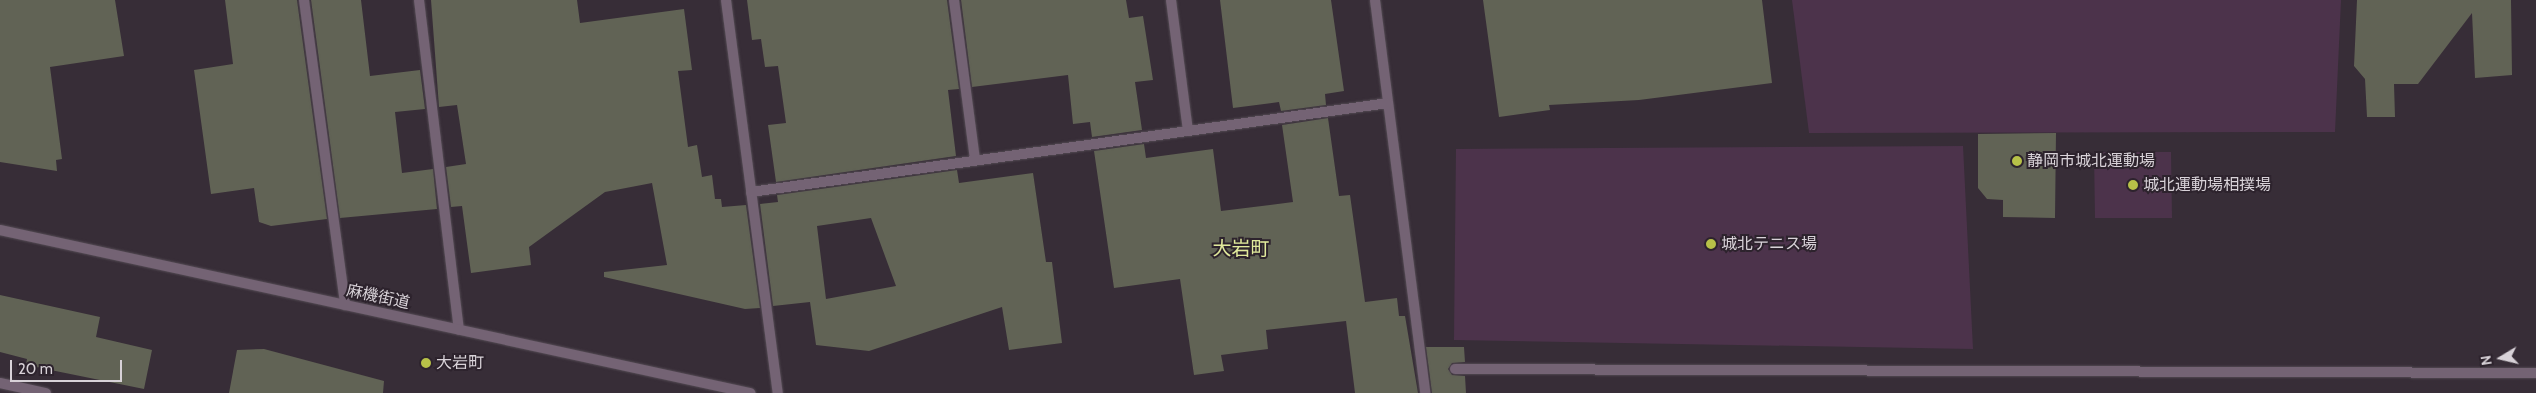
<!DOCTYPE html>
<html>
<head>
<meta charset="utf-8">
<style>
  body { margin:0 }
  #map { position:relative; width:2536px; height:393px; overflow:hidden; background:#372d37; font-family:Cabin,"Noto Sans JP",sans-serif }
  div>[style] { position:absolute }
  .green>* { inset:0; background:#4c334b }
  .building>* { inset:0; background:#616355 }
  .roads { filter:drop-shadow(0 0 1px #544b54) drop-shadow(0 0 1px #544b54) }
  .service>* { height:10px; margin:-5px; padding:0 5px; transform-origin:5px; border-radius:5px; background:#746374 }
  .minor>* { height:10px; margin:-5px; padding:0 5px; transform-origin:5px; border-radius:5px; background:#746374 }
  .tertiary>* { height:10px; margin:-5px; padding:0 5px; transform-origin:5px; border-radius:5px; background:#746374 }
  .dots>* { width:14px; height:14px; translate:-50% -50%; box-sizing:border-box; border:2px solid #2d232d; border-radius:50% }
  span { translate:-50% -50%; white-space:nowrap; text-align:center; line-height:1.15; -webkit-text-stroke:4px #2d232d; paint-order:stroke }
  .poi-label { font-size:16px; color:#d8d2d8 }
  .left { translate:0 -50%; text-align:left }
  .street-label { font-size:16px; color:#d8d2d8 }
  .quarter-label { font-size:19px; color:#e1ea9c }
  .north { position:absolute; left:2476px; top:333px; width:50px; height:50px; -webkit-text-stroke:4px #2d232d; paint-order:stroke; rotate:261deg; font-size:14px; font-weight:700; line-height:20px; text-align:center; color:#d8d2d8 }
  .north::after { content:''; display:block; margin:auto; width:18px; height:22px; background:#d8d2d8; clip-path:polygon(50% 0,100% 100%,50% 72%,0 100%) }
  .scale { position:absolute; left:10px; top:360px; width:112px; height:22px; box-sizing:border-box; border:2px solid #d8d2d8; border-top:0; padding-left:6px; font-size:15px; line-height:18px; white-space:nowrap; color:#d8d2d8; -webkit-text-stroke:4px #2d232d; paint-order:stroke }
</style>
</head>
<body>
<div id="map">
  <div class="green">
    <div style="clip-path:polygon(1792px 0,2341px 0,2335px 132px,1809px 133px)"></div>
    <div style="clip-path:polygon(1963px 146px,1973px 349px,1454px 340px,1456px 149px)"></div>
    <div style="clip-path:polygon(2094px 152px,2171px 152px,2172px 218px,2095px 218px)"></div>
  </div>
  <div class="building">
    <div style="clip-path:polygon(0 0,115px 0,124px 56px,50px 67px,62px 159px,56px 160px,57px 171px,0 162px)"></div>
    <div style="clip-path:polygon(225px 0,297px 0,327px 219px,271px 226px,259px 222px,254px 188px,211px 194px,194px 70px,233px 64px)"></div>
    <div style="clip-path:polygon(311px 0,361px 0,370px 76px,420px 70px,425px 109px,395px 112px,402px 173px,433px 169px,437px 209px,340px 218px)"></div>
    <div style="clip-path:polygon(431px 0,577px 0,580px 23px,684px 9px,692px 70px,678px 71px,688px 147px,697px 145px,702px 177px,712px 175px,715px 199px,721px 199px,722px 207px,746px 205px,760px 308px,745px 309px,604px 277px,604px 272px,667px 265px,652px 183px,605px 192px,529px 247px,531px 265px,471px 273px,462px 206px,451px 207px,446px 167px,466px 164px,457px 105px,439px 107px)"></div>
    <div style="clip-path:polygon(747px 0,947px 0,959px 89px,948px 90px,956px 156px,776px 182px,768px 125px,786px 123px,778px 66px,765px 67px,761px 39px,752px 40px)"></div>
    <div style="clip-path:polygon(961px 0,1126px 0,1129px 18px,1143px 16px,1153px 80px,1135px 82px,1142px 130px,1092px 137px,1090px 122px,1073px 124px,1068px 75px,972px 87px)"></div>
    <div style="clip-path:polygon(1220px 0,1331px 0,1344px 91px,1325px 94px,1326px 105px,1281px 111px,1279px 102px,1233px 108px)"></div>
    <div style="clip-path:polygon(1483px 0,1762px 0,1772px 83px,1639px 100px,1549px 105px,1550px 110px,1499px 117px)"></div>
    <div style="clip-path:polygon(2357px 0,2511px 0,2512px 75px,2475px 78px,2472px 13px,2418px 84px,2394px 84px,2395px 117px,2367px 117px,2365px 79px,2354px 66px)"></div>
    <div style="clip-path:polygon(1328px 118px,1339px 196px,1350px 195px,1365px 302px,1397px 298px,1399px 316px,1405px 316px,1418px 393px,1355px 393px,1346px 321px,1266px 330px,1268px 349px,1221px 355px,1224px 371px,1194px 375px,1180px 279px,1114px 288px,1094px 151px,1144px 144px,1146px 158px,1213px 149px,1221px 211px,1293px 202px,1282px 125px)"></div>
    <div style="clip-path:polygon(2056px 133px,2055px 218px,2003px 217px,2003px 200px,1987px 199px,1978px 188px,1978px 134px)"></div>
    <div style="clip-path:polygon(evenodd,957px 170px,959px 183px,1033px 173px,1046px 262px,1052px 262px,1062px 343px,1009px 350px,1002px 307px,869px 351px,816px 345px,810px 302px,773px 306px,760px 204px,778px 202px,777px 195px,957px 170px,871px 218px,896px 286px,826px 299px,817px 226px,871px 218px)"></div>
    <div style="clip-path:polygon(0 295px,100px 317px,96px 337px,152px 350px,144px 389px,26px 365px,27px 359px,0 352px)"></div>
    <div style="clip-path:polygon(1426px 347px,1464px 347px,1465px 362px,1452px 363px,1448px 369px,1452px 375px,1465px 376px,1466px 393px,1432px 393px)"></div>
    <div style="clip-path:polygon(264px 349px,384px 381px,383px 393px,229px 393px,237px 350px)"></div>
  </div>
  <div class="roads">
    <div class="service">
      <div style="left:1455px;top:369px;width:1081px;rotate:0.21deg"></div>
    </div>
    <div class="minor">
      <div style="left:304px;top:0;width:308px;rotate:82.3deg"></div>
      <div style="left:419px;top:0;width:332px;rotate:83.1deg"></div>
      <div style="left:726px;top:0;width:396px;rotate:82.5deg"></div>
      <div style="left:954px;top:0;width:161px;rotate:82.5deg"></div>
      <div style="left:1171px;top:0;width:132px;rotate:82.6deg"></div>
      <div style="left:1375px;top:0;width:396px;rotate:82.7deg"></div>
      <div style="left:751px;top:192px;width:643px;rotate:-7.95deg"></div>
      <div style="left:0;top:383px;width:47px;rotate:12.3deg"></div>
    </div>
    <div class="tertiary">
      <div style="left:0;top:230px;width:768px;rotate:12.26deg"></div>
    </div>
  </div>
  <div class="dots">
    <div style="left:2017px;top:161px;background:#b7c148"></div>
    <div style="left:2133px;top:185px;background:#b7c148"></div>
    <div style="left:1711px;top:244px;background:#b7c148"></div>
    <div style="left:426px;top:363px;background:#b7c148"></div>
  </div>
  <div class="poi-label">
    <span class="left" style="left:2027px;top:161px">静岡市城北運動場</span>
    <span class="left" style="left:2143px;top:185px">城北運動場相撲場</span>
    <span class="left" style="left:1721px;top:244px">城北テニス場</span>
    <span class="left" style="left:436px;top:363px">大岩町</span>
  </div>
  <div class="street-label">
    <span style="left:378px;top:297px;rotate:12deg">麻機街道</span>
  </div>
  <div class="quarter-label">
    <span style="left:1241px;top:249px">大岩町</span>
  </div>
  <div class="north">N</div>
  <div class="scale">20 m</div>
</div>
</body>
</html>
